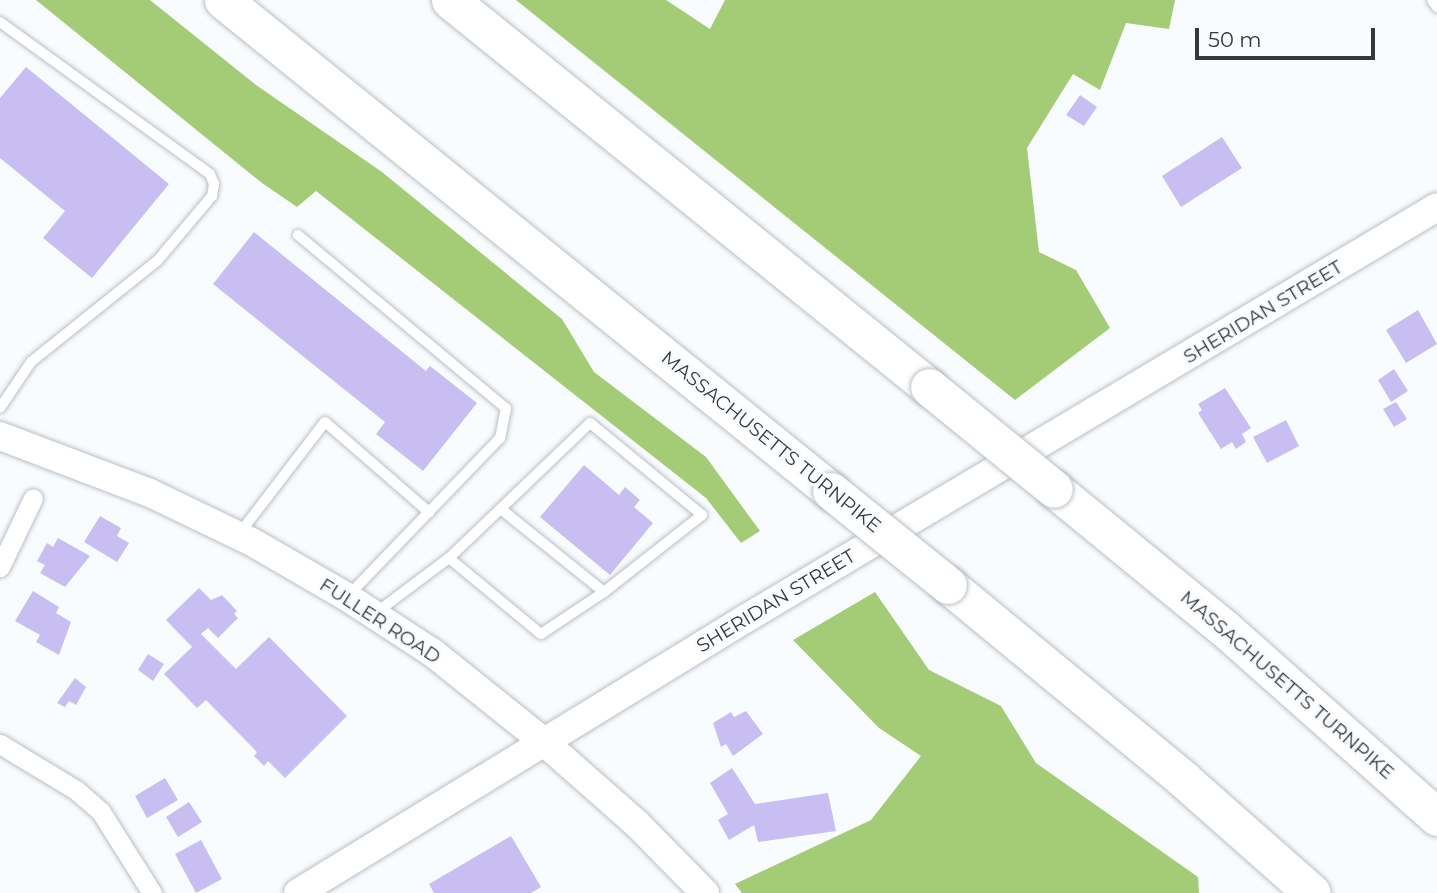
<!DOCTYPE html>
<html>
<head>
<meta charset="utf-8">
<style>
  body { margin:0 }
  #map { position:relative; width:1437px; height:893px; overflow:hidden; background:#f9fcfe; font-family:Montserrat,sans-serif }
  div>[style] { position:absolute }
  .forest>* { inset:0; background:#a4cb75 }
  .building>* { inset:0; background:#c9bef2 }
  .roads { filter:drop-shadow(0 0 2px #b9bfc5) drop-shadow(0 0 2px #b9bfc5) }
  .lane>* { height:10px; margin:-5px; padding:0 5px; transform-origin:5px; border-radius:5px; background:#fff }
  .street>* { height:19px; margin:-9.5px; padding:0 9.5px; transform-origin:9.5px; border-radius:9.5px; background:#fff }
  .secondary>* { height:28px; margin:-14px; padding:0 14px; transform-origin:14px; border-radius:14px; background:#fff }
  .highway>* { height:37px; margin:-18.5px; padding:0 18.5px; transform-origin:18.5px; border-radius:18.5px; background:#fff }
  .bridges { filter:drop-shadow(0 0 2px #b9bfc5) drop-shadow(0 0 2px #b9bfc5) }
  .highway-bridge>* { height:37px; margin:-18.5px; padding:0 18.5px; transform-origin:18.5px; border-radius:18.5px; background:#fff }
  span { translate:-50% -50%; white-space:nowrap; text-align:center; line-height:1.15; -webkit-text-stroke:6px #f9fcfe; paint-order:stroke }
  .street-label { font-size:19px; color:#36383a }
  .scale { position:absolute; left:1195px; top:28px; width:180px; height:32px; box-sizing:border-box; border:4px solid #36383a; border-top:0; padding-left:9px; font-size:21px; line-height:24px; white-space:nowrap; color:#36383a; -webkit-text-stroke:5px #f9fcfe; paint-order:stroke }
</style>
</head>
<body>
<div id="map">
  <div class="forest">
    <div style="clip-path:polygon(36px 0,150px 0,256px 85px,382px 172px,562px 319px,594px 372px,706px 457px,760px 531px,741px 543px,706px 498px,316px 191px,297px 207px,262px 183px)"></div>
    <div style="clip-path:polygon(516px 0,666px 0,710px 29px,725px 0,1175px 0,1169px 29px,1126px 23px,1100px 90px,1073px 74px,1027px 148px,1039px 252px,1076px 270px,1110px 328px,1015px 400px)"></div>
    <div style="clip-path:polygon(875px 592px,929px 670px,1001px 706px,1036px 763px,1198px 877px,1199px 893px,742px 893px,735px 884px,871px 820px,921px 756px,879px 728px,793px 640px)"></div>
  </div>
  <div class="building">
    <div style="clip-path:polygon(26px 67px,169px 184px,92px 278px,43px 238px,65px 211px,0 158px,0 98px)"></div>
    <div style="clip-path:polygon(1080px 95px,1097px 107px,1084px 126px,1066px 115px)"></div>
    <div style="clip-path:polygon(1222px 137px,1242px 168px,1181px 207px,1162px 176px)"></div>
    <div style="clip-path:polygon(254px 232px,426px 371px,430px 366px,477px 403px,423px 471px,376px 434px,385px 422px,213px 284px)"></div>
    <div style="clip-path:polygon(1418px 310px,1437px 344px,1406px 363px,1386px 330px)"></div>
    <div style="clip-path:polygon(1394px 369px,1408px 391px,1391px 402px,1378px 380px)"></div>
    <div style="clip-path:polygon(1225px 388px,1251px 428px,1242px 434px,1246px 442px,1236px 449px,1232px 442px,1221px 449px,1198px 413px,1202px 410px,1198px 404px)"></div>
    <div style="clip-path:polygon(1396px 402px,1407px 419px,1394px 427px,1383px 409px)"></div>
    <div style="clip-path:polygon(1286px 420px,1299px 446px,1267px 463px,1253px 437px)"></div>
    <div style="clip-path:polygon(584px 465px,619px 495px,625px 487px,640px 500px,634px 507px,653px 523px,610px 575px,540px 517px)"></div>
    <div style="clip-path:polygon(100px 516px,121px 528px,117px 536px,129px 543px,117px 562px,84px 542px)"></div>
    <div style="clip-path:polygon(58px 538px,90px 556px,65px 587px,40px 573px,45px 565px,37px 561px,47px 543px,53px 547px)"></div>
    <div style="clip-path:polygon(199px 588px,211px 600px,222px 595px,237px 611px,234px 614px,238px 618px,218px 638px,208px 628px,201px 634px,236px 669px,269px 637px,347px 716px,285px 778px,268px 761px,264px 766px,254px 756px,257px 752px,206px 700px,197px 708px,164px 674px,192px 647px,166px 620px)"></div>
    <div style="clip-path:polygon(33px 591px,59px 607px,56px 613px,71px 622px,59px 655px,36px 642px,40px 635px,15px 621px)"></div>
    <div style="clip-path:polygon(148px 654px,164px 664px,153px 681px,138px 670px)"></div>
    <div style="clip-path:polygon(75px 678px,86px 687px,76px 705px,69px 701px,65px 707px,57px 703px)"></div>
    <div style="clip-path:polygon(746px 711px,763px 734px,733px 756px,726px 744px,721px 747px,713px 723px,731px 712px,734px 717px)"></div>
    <div style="clip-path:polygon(732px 768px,755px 804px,828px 793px,836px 831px,758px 842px,754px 825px,729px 840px,718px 820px,728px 814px,710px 783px)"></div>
    <div style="clip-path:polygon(165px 778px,178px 800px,147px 818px,135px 796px)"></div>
    <div style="clip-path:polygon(189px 802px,202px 822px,178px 837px,166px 817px)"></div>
    <div style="clip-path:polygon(511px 836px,541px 887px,531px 893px,434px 893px,429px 884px)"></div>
    <div style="clip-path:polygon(201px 840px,222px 879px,196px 893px,175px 854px)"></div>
  </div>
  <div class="roads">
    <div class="lane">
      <div style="left:1432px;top:0;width:9px;rotate:54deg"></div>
      <div style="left:0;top:22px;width:259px;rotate:35.9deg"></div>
      <div style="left:210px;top:174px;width:11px;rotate:68deg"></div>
      <div style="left:214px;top:184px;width:12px;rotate:99deg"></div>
      <div style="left:212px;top:196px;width:85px;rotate:130.2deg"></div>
      <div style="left:157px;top:261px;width:161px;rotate:141.3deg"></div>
      <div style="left:31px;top:362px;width:55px;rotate:124deg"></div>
      <div style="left:298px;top:235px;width:271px;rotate:39.8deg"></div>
      <div style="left:506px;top:408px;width:31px;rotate:101deg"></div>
      <div style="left:500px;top:438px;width:216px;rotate:133.9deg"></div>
      <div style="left:502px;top:510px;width:131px;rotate:38.8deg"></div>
      <div style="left:239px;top:534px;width:141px;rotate:-52.5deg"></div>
      <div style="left:325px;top:422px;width:138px;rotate:40.9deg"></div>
      <div style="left:377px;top:612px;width:90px;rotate:-36.9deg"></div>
      <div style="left:449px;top:558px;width:119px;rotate:39.6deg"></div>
      <div style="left:541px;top:634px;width:76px;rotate:-33.7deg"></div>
      <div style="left:604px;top:592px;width:125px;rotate:-38.2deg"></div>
      <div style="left:702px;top:515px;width:145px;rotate:-140.6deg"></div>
      <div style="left:590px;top:423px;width:195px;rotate:136.2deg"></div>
    </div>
    <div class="street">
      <div style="left:0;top:567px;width:76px;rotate:-64.4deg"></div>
      <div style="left:0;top:744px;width:89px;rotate:31.2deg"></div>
      <div style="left:76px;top:790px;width:33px;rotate:41deg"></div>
      <div style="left:101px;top:812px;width:96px;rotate:57.8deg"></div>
    </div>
    <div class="secondary">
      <div style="left:0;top:436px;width:160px;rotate:20.8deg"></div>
      <div style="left:150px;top:493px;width:113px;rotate:25.7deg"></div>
      <div style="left:252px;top:542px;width:110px;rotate:30.1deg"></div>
      <div style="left:347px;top:597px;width:103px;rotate:33.1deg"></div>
      <div style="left:433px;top:653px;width:141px;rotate:38.7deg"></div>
      <div style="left:543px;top:741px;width:125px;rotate:41.4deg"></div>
      <div style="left:637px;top:824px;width:97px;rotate:45.4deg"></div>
      <div style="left:298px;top:893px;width:524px;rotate:-31.51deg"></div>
      <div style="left:745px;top:619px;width:805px;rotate:-30.77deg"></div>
    </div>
    <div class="highway">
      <div style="left:223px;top:0;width:782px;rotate:38.92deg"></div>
      <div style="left:450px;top:0;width:616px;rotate:38.94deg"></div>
      <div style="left:1054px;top:489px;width:220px;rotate:39.3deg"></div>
      <div style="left:1224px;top:628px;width:285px;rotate:41.6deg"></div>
      <div style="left:948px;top:585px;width:305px;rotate:39.5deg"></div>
      <div style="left:1183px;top:779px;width:172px;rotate:41.5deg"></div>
    </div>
  </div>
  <div class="bridges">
    <div class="highway-bridge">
      <div style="left:929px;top:387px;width:161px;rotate:39.2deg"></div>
      <div style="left:831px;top:491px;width:150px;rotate:38.8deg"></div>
    </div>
  </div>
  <div class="street-label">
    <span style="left:1263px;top:312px;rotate:-31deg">SHERIDAN STREET</span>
    <span style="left:771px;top:442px;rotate:39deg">MASSACHUSETTS TURNPIKE</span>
    <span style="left:776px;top:601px;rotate:-31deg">SHERIDAN STREET</span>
    <span style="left:380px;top:621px;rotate:33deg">FULLER ROAD</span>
    <span style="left:1287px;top:685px;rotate:41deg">MASSACHUSETTS TURNPIKE</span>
  </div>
  <div class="scale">50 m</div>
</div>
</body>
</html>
